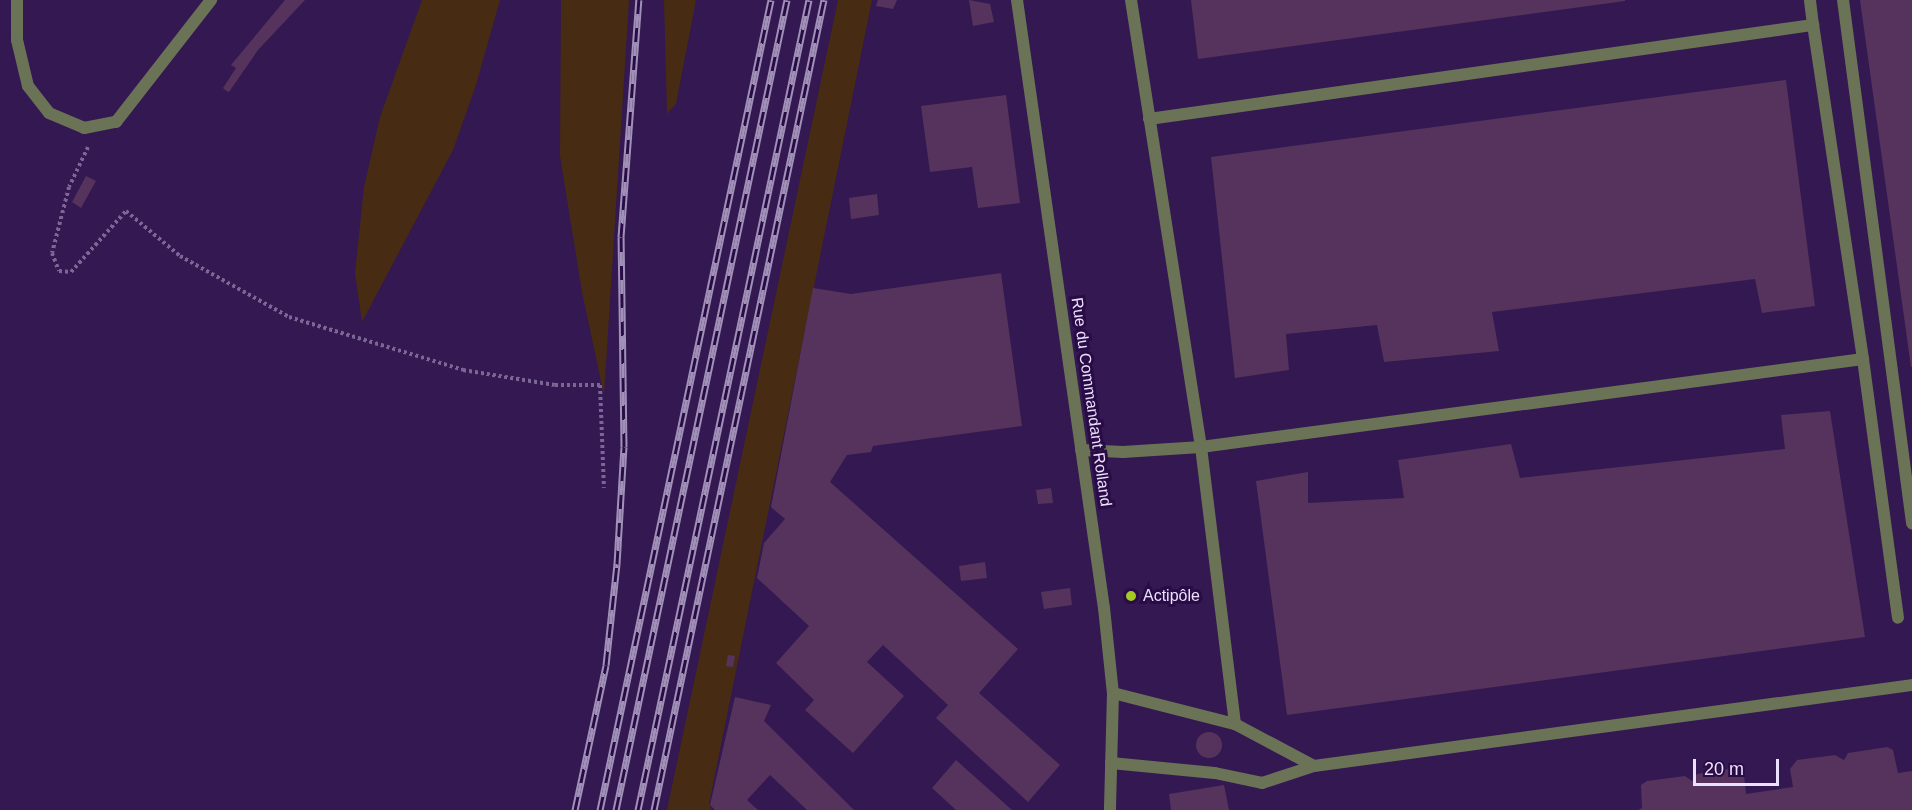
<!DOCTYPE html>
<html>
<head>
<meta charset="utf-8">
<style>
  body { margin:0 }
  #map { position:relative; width:1912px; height:810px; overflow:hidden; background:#331851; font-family:Arial,sans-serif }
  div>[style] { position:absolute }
  .green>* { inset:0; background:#472c13 }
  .building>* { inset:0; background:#56335c }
  .round { border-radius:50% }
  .path>* { height:4px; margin-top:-2px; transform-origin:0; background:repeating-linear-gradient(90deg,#7b6694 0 3px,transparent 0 6px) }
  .service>* { height:12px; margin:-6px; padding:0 6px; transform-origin:6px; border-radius:6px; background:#6a7356 }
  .tertiary>* { height:12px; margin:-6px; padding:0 6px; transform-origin:6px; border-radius:6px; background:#6a7356 }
  .rail>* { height:7px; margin-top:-3.5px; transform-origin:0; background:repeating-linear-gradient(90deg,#290c46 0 14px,#a190b8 0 28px); box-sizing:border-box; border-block:2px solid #a190b8 }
  .dots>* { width:16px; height:16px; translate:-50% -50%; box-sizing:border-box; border:3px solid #290c46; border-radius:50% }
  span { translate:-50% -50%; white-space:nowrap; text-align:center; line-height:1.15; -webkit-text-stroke:6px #290c46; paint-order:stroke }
  .street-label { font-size:16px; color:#ebe0fd }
  .poi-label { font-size:16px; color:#ebe0fd }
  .left { translate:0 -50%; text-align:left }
  .scale { position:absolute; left:1693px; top:759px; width:86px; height:27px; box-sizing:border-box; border:3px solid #ebe0fd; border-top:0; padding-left:8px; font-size:18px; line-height:21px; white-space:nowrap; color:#ebe0fd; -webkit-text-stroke:4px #290c46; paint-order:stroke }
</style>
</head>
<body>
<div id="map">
  <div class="green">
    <div style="clip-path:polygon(422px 0,500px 0,476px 85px,453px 150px,362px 322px,355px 273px,364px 187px,380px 117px)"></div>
    <div style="clip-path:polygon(561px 0,629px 0,604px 395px,582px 292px,560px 156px)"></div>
    <div style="clip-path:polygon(664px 0,696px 0,676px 104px,667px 114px)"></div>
    <div style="clip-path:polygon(838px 0,872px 0,709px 804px,712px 810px,667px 810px)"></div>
  </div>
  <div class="building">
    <div style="clip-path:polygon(285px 0,305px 0,258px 50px,229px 92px,225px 90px,223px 88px,236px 68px,231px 65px)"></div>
    <div style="clip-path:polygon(878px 0,897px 0,893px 9px,876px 6px)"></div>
    <div style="clip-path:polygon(969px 0,990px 4px,994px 22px,973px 26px)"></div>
    <div style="clip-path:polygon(1191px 0,1625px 0,1625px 1px,1198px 59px)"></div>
    <div style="clip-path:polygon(1860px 0,1912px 0,1912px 367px,1911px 367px)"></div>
    <div style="clip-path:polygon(1786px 80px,1815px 306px,1762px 313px,1755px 279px,1492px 312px,1499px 351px,1384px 362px,1377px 325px,1286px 334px,1289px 370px,1235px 378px,1211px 157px)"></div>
    <div style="clip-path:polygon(1006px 95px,1020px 203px,978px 208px,972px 167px,930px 172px,921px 106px)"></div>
    <div style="clip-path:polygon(86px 176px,96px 181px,81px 208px,72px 202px)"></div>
    <div style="clip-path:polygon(877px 194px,879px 215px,851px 219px,849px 198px)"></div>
    <div style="clip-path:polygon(1001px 273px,1022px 426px,873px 446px,871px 452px,847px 455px,830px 482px,1018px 649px,979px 693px,1060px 765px,1028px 802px,936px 718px,948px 705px,883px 645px,867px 662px,904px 696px,853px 753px,805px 710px,814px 700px,776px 663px,809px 626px,757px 578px,764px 543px,785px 519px,771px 507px,813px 288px,851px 294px)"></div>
    <div style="clip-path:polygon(1830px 411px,1865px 637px,1287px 715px,1256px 481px,1308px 472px,1308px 503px,1404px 498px,1398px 460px,1511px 444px,1520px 478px,1785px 449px,1781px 415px)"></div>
    <div style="clip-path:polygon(1051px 488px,1053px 503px,1038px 504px,1036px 490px)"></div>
    <div style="clip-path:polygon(985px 562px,987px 578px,961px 581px,959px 566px)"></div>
    <div style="clip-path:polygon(1070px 588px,1072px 605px,1044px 609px,1041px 592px)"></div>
    <div style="clip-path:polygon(728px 655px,735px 656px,733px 667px,726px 666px)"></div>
    <div style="clip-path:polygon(735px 697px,771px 705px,764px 721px,854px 810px,807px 810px,770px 775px,747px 800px,758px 810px,715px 810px,710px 805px)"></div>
    <div class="round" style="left:1196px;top:732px;width:26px;height:26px"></div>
    <div style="clip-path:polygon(1887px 747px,1893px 750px,1898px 773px,1912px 771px,1912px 810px,1638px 810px,1642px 808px,1641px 785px,1647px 781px,1685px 776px,1692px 781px,1697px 774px,1735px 768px,1744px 775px,1746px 794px,1793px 787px,1790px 769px,1797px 760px,1835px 755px,1844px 760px,1848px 753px)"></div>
    <div style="clip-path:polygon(956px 760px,1012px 810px,956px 810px,932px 788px)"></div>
    <div style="clip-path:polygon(1224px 785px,1229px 810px,1171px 810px,1169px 794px)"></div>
  </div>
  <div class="path">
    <div style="left:88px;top:147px;width:44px;rotate:115.4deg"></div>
    <div style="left:69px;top:187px;width:68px;rotate:104.4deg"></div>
    <div style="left:52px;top:253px;width:19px;rotate:69deg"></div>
    <div style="left:59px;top:271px;width:12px;rotate:5deg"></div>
    <div style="left:71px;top:272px;width:82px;rotate:-48deg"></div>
    <div style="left:126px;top:211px;width:70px;rotate:39.8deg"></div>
    <div style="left:180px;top:256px;width:125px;rotate:29.2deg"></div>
    <div style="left:289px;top:317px;width:182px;rotate:16.9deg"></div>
    <div style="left:463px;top:370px;width:93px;rotate:9.3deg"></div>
    <div style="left:555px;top:385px;width:45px"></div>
    <div style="left:600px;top:385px;width:103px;rotate:87.8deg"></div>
  </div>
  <div class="service">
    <div style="left:17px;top:0;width:40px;rotate:90deg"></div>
    <div style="left:17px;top:40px;width:47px;rotate:76.6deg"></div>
    <div style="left:28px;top:86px;width:34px;rotate:52deg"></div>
    <div style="left:49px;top:113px;width:38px;rotate:23deg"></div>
    <div style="left:84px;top:128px;width:33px;rotate:-11deg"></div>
    <div style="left:116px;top:122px;width:155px;rotate:-52.1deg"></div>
    <div style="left:1131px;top:0;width:452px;rotate:81.1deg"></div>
    <div style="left:1201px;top:447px;width:279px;rotate:83deg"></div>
    <div style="left:1843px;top:0;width:528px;rotate:82.48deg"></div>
    <div style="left:1149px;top:119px;width:671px;rotate:-8.06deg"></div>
    <div style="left:1813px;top:25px;width:25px;rotate:-97deg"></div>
    <div style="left:1863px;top:359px;width:261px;rotate:82.3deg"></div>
    <div style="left:1081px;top:450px;width:42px;rotate:2.7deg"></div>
    <div style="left:1123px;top:452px;width:78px;rotate:-3.7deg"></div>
    <div style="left:1201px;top:447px;width:668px;rotate:-7.57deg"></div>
    <div style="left:1863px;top:359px;width:338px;rotate:-98.5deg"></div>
    <div style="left:1113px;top:693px;width:126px;rotate:14.3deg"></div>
    <div style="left:1235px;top:724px;width:89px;rotate:28deg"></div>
    <div style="left:1111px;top:763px;width:104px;rotate:5.5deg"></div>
    <div style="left:1215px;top:773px;width:48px;rotate:12deg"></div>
    <div style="left:1262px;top:783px;width:55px;rotate:-18.1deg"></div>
    <div style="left:1314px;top:766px;width:603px;rotate:-7.71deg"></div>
  </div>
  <div class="tertiary">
    <div style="left:1017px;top:0;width:614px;rotate:81.86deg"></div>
    <div style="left:1104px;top:608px;width:85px;rotate:84deg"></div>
    <div style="left:1113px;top:693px;width:117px;rotate:91.5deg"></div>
  </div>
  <div class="rail">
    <div style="left:575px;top:810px;width:148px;rotate:-77.9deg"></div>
    <div style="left:606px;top:665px;width:102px;rotate:-83.8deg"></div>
    <div style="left:617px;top:564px;width:117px;rotate:-86.6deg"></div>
    <div style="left:624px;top:447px;width:210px;rotate:-90.8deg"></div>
    <div style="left:621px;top:237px;width:238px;rotate:-85.7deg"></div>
    <div style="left:600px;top:810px;width:828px;rotate:-78.08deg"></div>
    <div style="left:616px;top:810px;width:828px;rotate:-78.08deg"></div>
    <div style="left:638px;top:810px;width:828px;rotate:-78.08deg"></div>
    <div style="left:654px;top:810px;width:828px;rotate:-78.15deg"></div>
  </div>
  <div class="dots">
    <div style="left:1131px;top:596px;background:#a4c824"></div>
  </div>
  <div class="street-label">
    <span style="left:1091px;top:402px;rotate:82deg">Rue du Commandant Rolland</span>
  </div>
  <div class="poi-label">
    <span class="left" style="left:1143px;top:596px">Actipôle</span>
  </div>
  <div class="scale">20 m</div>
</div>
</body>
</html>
